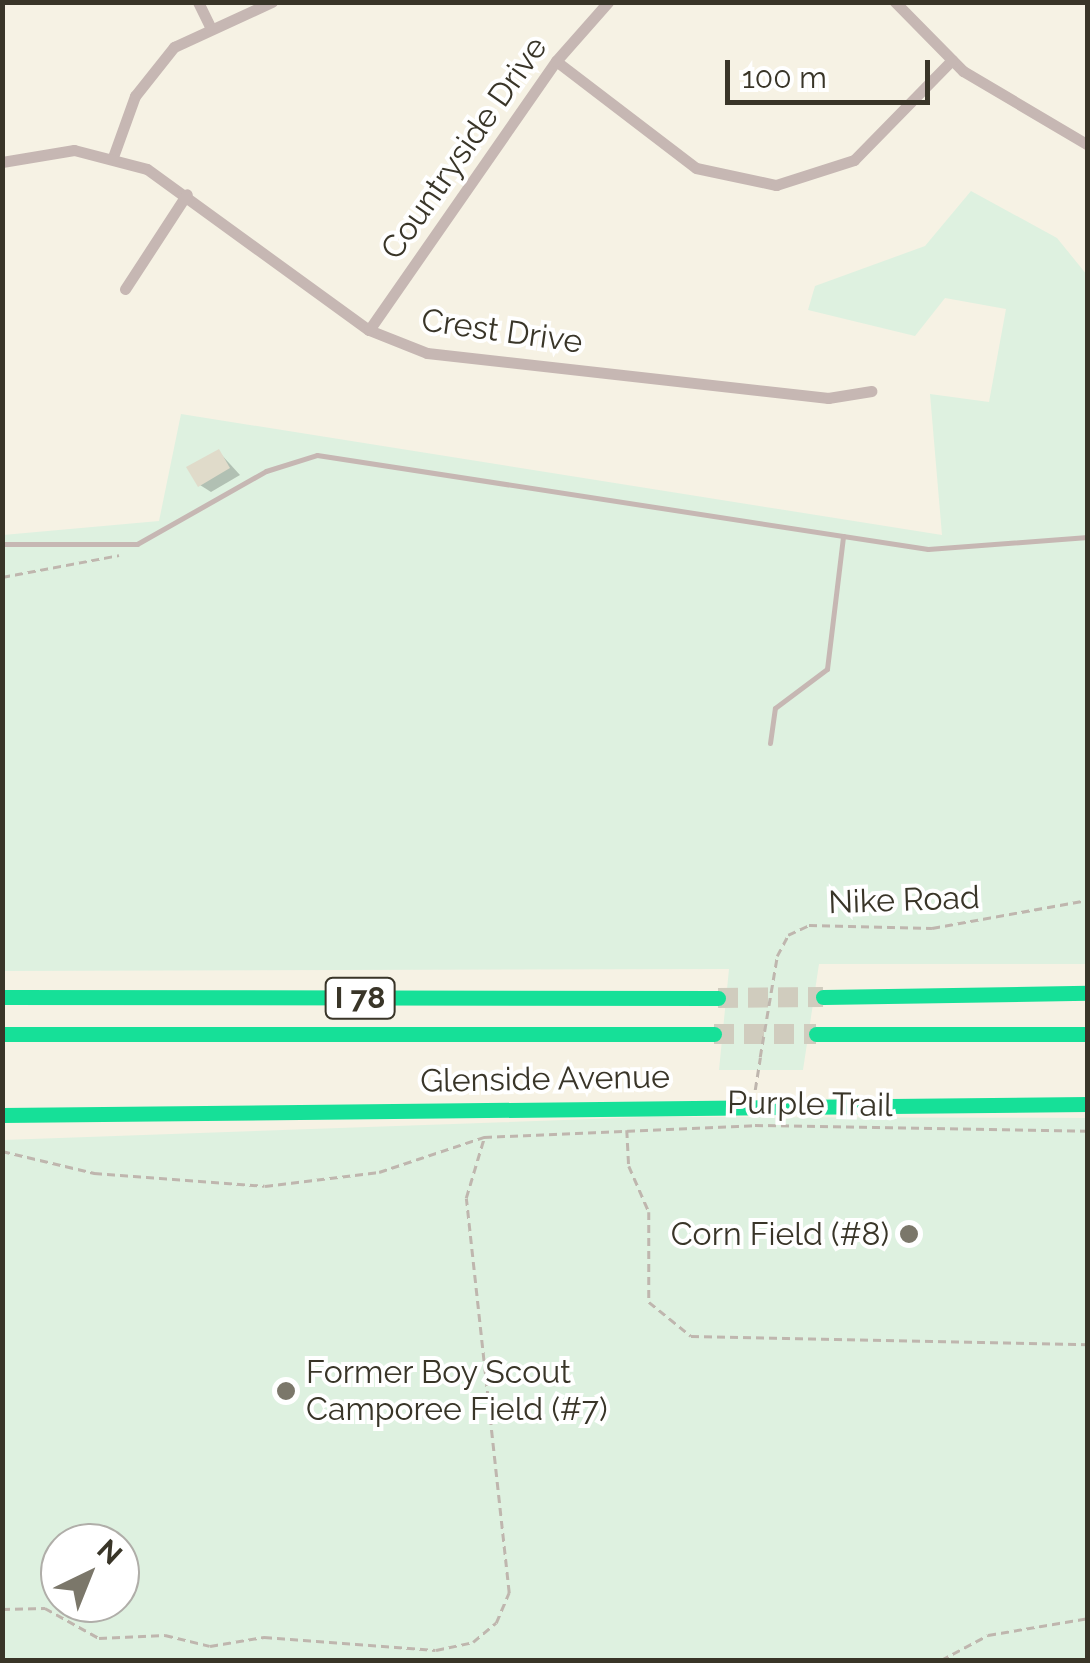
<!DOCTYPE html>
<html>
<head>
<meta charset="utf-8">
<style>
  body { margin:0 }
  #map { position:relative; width:1090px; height:1663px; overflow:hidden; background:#f6f2e4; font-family:Raleway,sans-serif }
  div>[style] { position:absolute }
  .green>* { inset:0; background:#def1e0 }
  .shadow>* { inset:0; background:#0003 }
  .building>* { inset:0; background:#e0dbca }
  .highway-tunnel>* { height:20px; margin-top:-10px; transform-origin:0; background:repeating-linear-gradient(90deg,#d0ccbe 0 20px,transparent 0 30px) }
  .path>* { height:2.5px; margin-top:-1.25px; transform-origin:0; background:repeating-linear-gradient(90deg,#bfb6ae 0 8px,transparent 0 13px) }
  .lane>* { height:5px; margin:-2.5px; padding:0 2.5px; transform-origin:2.5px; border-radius:2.5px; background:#c6b7b3 }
  .street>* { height:11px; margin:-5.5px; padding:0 5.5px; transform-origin:5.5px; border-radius:5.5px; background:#c6b7b3 }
  .fast>* { height:15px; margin:-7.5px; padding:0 7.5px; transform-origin:7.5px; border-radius:7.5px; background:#16e098 }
  .path-bridge>* { height:2.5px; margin-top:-1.25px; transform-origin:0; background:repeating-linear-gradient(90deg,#bfb6ae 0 8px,transparent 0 13px) }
  .dots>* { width:28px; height:28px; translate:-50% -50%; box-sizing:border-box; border:5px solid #fff; border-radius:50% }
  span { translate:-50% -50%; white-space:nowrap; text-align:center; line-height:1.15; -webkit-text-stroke:8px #fff; paint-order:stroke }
  .shield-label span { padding:2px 8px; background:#fff; border:2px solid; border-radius:8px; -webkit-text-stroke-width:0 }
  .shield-label { font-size:30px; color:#393528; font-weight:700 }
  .street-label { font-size:32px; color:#393528 }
  .poi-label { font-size:32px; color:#393528 }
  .right { translate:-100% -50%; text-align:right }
  .left { translate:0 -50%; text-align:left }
  .frame { position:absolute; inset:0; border:5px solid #393528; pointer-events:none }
  .north { position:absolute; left:40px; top:1523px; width:100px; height:100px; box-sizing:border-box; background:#fff; border:2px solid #b0aea9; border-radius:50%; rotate:43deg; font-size:28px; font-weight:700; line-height:40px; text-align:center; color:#393528 }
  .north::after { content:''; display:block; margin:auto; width:35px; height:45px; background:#7b776a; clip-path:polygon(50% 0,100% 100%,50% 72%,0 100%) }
  .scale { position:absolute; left:725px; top:60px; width:205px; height:45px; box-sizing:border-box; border:5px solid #393528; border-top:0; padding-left:12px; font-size:30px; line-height:35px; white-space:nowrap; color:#393528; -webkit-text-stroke:8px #fff; paint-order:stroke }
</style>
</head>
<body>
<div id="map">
  <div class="green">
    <div style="clip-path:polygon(971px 191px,1057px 238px,1087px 275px,1087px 964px,819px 964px,803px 1070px,719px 1070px,729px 969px,3px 971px,3px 535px,159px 521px,181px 414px,942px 535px,930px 394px,989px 402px,1006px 309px,945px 298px,915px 336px,808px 310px,815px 286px,925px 246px)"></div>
    <div style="clip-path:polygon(evenodd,648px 1117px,1087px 1118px,1087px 1660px,3px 1660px,3px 1140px,648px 1117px,60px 1543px,120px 1543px,120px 1603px,60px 1603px,60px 1543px)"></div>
  </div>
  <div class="shadow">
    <div style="clip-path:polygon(219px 452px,240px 475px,211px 492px,200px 485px)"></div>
  </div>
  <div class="building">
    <div style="clip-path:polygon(219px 449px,230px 468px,198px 487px,186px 467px)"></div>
  </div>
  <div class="highway-tunnel">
    <div style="left:718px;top:998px;width:105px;rotate:-0.5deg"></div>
    <div style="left:714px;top:1034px;width:102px"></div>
  </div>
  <div class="path">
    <div style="left:2px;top:577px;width:119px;rotate:-10.6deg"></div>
    <div style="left:777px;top:956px;width:24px;rotate:-62deg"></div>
    <div style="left:788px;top:935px;width:23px;rotate:-25deg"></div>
    <div style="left:809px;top:925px;width:123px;rotate:1.4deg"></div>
    <div style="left:932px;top:928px;width:158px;rotate:-10.2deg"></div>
    <div style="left:755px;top:1090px;width:33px;rotate:-81deg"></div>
    <div style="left:627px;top:1130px;width:36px;rotate:87deg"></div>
    <div style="left:629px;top:1166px;width:50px;rotate:66.5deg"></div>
    <div style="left:649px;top:1212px;width:90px;rotate:90deg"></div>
    <div style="left:649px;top:1302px;width:54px;rotate:39deg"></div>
    <div style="left:691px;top:1336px;width:397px;rotate:1.2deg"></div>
    <div style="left:2px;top:1151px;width:95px;rotate:13.4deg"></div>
    <div style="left:94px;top:1173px;width:171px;rotate:4.3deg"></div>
    <div style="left:265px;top:1186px;width:115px;rotate:-7deg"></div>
    <div style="left:379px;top:1172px;width:111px;rotate:-18.4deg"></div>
    <div style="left:484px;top:1137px;width:271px;rotate:-2.5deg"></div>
    <div style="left:755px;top:1125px;width:333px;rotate:1deg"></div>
    <div style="left:2px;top:1609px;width:43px;rotate:-1.3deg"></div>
    <div style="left:45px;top:1608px;width:62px;rotate:29.1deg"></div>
    <div style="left:99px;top:1638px;width:66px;rotate:-2.6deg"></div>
    <div style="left:165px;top:1635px;width:46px;rotate:13.7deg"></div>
    <div style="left:210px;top:1646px;width:55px;rotate:-9.5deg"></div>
    <div style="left:264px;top:1637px;width:172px;rotate:4.3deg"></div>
    <div style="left:436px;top:1650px;width:38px;rotate:-12deg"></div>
    <div style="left:473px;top:1642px;width:30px;rotate:-40deg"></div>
    <div style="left:496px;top:1623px;width:33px;rotate:-67deg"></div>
    <div style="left:509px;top:1593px;width:397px;rotate:-96.2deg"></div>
    <div style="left:466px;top:1198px;width:63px;rotate:-73.3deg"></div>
    <div style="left:941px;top:1660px;width:53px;rotate:-28deg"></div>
    <div style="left:988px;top:1635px;width:101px;rotate:-9.6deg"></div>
  </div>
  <div class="lane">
    <div style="left:2px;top:544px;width:135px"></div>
    <div style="left:137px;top:544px;width:148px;rotate:-29.5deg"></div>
    <div style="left:266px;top:471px;width:53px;rotate:-17.4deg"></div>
    <div style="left:317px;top:455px;width:618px;rotate:8.75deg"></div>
    <div style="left:928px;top:549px;width:160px;rotate:-4.3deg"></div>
    <div style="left:770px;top:743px;width:35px;rotate:-82deg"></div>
    <div style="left:775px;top:708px;width:65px;rotate:-36.9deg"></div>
    <div style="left:827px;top:669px;width:134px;rotate:-83.1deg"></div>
  </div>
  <div class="street">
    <div style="left:198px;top:2px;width:30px;rotate:64deg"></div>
    <div style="left:895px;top:2px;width:97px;rotate:45.4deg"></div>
    <div style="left:963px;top:71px;width:145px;rotate:30.6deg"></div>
    <div style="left:556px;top:61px;width:176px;rotate:37.4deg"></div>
    <div style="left:696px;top:168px;width:82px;rotate:12deg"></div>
    <div style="left:776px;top:185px;width:82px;rotate:-17.8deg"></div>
    <div style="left:854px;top:160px;width:140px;rotate:-45.6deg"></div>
    <div style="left:113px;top:157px;width:65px;rotate:-70.2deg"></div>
    <div style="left:135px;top:96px;width:63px;rotate:-51.5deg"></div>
    <div style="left:174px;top:47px;width:108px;rotate:-24.7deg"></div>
    <div style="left:2px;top:162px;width:73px;rotate:-9.5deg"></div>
    <div style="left:74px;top:150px;width:75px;rotate:14.6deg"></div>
    <div style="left:147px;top:169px;width:274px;rotate:36deg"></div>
    <div style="left:369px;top:330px;width:62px;rotate:21.6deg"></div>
    <div style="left:427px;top:353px;width:404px;rotate:6.4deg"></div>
    <div style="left:828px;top:398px;width:44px;rotate:-9.2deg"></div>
    <div style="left:125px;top:289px;width:113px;rotate:-56.9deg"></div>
    <div style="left:369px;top:330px;width:328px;rotate:-55.2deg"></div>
    <div style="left:556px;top:61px;width:79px;rotate:-48.6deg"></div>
  </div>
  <div class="fast">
    <div style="left:2px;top:997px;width:716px;rotate:0.08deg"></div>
    <div style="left:823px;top:997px;width:265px;rotate:-0.9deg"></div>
    <div style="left:2px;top:1034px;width:712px"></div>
    <div style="left:816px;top:1034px;width:272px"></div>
    <div style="left:2px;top:1115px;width:1086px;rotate:-0.58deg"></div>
  </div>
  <div class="path-bridge">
    <div style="left:760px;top:1057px;width:102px;rotate:-80.4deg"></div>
  </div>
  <div class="dots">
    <div style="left:909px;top:1234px;background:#7b776a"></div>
    <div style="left:286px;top:1391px;background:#7b776a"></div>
  </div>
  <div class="shield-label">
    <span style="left:360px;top:998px">I 78</span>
  </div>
  <div class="street-label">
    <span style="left:464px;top:148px;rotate:-55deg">Countryside Drive</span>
    <span style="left:502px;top:331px;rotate:8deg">Crest Drive</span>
    <span style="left:904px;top:900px;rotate:-2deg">Nike Road</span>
    <span style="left:545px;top:1079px;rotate:-1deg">Glenside Avenue</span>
    <span style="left:810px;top:1104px;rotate:1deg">Purple Trail</span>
  </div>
  <div class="poi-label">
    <span class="right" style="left:889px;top:1234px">Corn Field (#8)</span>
    <span class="left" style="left:306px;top:1391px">Former Boy Scout<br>Camporee Field (#7)</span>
  </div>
  <div class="frame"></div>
  <div class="north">N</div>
  <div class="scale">100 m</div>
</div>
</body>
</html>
